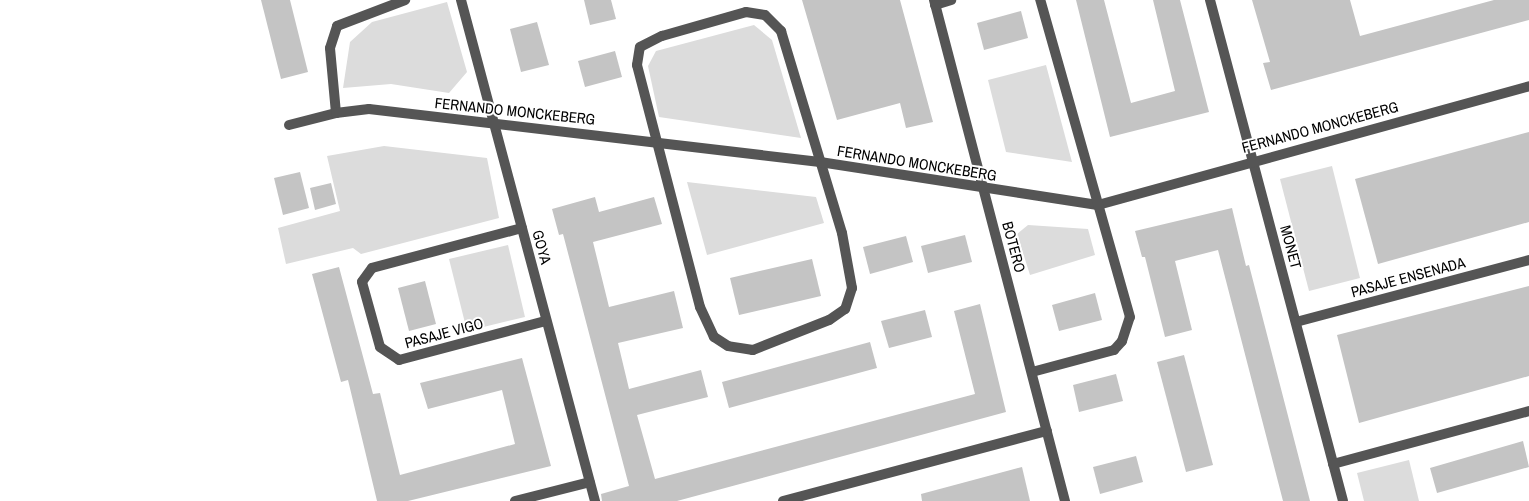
<!DOCTYPE html>
<html>
<head>
<meta charset="utf-8">
<style>
  body { margin:0 }
  #map { position:relative; width:1529px; height:501px; overflow:hidden; background:#fff; font-family:"Archivo Narrow",sans-serif }
  div>[style] { position:absolute }
  .green>* { inset:0; background:#dcdcdc }
  .building>* { inset:0; background:#c4c4c4 }
  .street>* { height:10px; margin:-5px; padding:0 5px; transform-origin:5px; border-radius:5px; background:#555 }
  span { translate:-50% -50%; white-space:nowrap; text-align:center; line-height:1.15; -webkit-text-stroke:4px #fff; paint-order:stroke }
  .street-label { font-size:15px; color:#000 }
</style>
</head>
<body>
<div id="map">
  <div class="green">
    <div style="clip-path:polygon(447px 2px,467px 72px,449px 93px,391px 84px,343px 88px,350px 42px,372px 22px)"></div>
    <div style="clip-path:polygon(754px 25px,772px 40px,801px 138px,659px 117px,648px 66px,656px 51px)"></div>
    <div style="clip-path:polygon(1046px 65px,1072px 162px,1006px 152px,988px 80px)"></div>
    <div style="clip-path:polygon(384px 146px,487px 158px,499px 218px,361px 254px,353px 248px,286px 264px,278px 228px,340px 211px,327px 156px)"></div>
    <div style="clip-path:polygon(1332px 166px,1360px 278px,1309px 291px,1280px 179px)"></div>
    <div style="clip-path:polygon(687px 182px,816px 197px,824px 223px,707px 255px)"></div>
    <div style="clip-path:polygon(1028px 225px,1088px 229px,1095px 255px,1030px 275px,1017px 234px)"></div>
    <div style="clip-path:polygon(508px 245px,525px 317px,467px 331px,449px 259px)"></div>
    <div style="clip-path:polygon(1409px 460px,1419px 501px,1364px 501px,1357px 473px)"></div>
  </div>
  <div class="building">
    <div style="clip-path:polygon(261px 0,290px 0,308px 72px,281px 79px)"></div>
    <div style="clip-path:polygon(584px 0,611px 0,616px 19px,590px 25px)"></div>
    <div style="clip-path:polygon(802px 0,900px 0,933px 122px,906px 128px,900px 103px,837px 120px)"></div>
    <div style="clip-path:polygon(1076px 0,1104px 0,1131px 103px,1175px 91px,1153px 0,1180px 0,1209px 112px,1110px 137px)"></div>
    <div style="clip-path:polygon(1252px 0,1350px 0,1360px 36px,1494px 0,1529px 0,1529px 20px,1271px 90px,1263px 63px,1270px 62px)"></div>
    <div style="clip-path:polygon(1021px 11px,1028px 38px,984px 50px,977px 23px)"></div>
    <div style="clip-path:polygon(537px 22px,549px 65px,521px 72px,510px 29px)"></div>
    <div style="clip-path:polygon(615px 51px,622px 77px,585px 87px,578px 61px)"></div>
    <div style="clip-path:polygon(1529px 132px,1529px 222px,1378px 264px,1355px 179px)"></div>
    <div style="clip-path:polygon(300px 172px,309px 208px,283px 215px,274px 178px)"></div>
    <div style="clip-path:polygon(331px 183px,336px 204px,315px 210px,310px 188px)"></div>
    <div style="clip-path:polygon(595px 197px,599px 212px,654px 197px,662px 224px,593px 242px,609px 307px,674px 291px,683px 328px,618px 343px,629px 389px,701px 370px,708px 397px,637px 415px,655px 479px,975px 394px,954px 311px,980px 304px,1006px 412px,677px 501px,602px 501px,601px 494px,629px 486px,563px 234px,559px 235px,552px 209px)"></div>
    <div style="clip-path:polygon(1232px 208px,1246px 266px,1249px 265px,1310px 501px,1283px 501px,1218px 250px,1175px 261px,1192px 330px,1165px 337px,1145px 257px,1142px 257px,1135px 231px)"></div>
    <div style="clip-path:polygon(965px 235px,972px 262px,928px 273px,921px 246px)"></div>
    <div style="clip-path:polygon(906px 236px,913px 262px,870px 274px,863px 247px)"></div>
    <div style="clip-path:polygon(812px 259px,821px 296px,739px 315px,730px 278px)"></div>
    <div style="clip-path:polygon(339px 267px,373px 394px,380px 393px,400px 475px,515px 444px,502px 390px,428px 409px,420px 383px,522px 358px,551px 466px,408px 501px,377px 501px,348px 380px,341px 382px,312px 274px)"></div>
    <div style="clip-path:polygon(425px 281px,436px 324px,409px 331px,398px 288px)"></div>
    <div style="clip-path:polygon(1529px 286px,1529px 376px,1359px 423px,1337px 335px)"></div>
    <div style="clip-path:polygon(1095px 293px,1102px 320px,1059px 331px,1052px 305px)"></div>
    <div style="clip-path:polygon(925px 310px,932px 337px,889px 348px,881px 321px)"></div>
    <div style="clip-path:polygon(870px 342px,877px 368px,729px 408px,722px 382px)"></div>
    <div style="clip-path:polygon(1184px 355px,1213px 465px,1186px 472px,1157px 362px)"></div>
    <div style="clip-path:polygon(1116px 374px,1123px 401px,1079px 412px,1073px 385px)"></div>
    <div style="clip-path:polygon(1523px 441px,1529px 467px,1437px 493px,1430px 468px)"></div>
    <div style="clip-path:polygon(1136px 456px,1143px 482px,1100px 494px,1093px 467px)"></div>
    <div style="clip-path:polygon(1022px 467px,1030px 501px,922px 501px,921px 494px)"></div>
  </div>
  <div class="street">
    <div style="left:461px;top:0;width:519px;rotate:75.03deg"></div>
    <div style="left:934px;top:0;width:518px;rotate:75.35deg"></div>
    <div style="left:1210px;top:0;width:518px;rotate:75.13deg"></div>
    <div style="left:935px;top:5px;width:17px;rotate:-17deg"></div>
    <div style="left:746px;top:12px;width:19px;rotate:9deg"></div>
    <div style="left:765px;top:15px;width:23px;rotate:45deg"></div>
    <div style="left:781px;top:31px;width:211px;rotate:73.2deg"></div>
    <div style="left:842px;top:233px;width:56px;rotate:79.7deg"></div>
    <div style="left:852px;top:288px;width:22px;rotate:108deg"></div>
    <div style="left:845px;top:309px;width:19px;rotate:145deg"></div>
    <div style="left:829px;top:320px;width:82px;rotate:158.5deg"></div>
    <div style="left:753px;top:350px;width:25px;rotate:-171deg"></div>
    <div style="left:728px;top:346px;width:17px;rotate:-147deg"></div>
    <div style="left:714px;top:337px;width:33px;rotate:-115deg"></div>
    <div style="left:700px;top:307px;width:250px;rotate:-104.6deg"></div>
    <div style="left:637px;top:65px;width:18px;rotate:-81deg"></div>
    <div style="left:640px;top:47px;width:25px;rotate:-27deg"></div>
    <div style="left:662px;top:36px;width:87px;rotate:-15.9deg"></div>
    <div style="left:336px;top:113px;width:65px;rotate:-95.3deg"></div>
    <div style="left:330px;top:48px;width:23px;rotate:-72deg"></div>
    <div style="left:337px;top:26px;width:73px;rotate:-20.9deg"></div>
    <div style="left:289px;top:125px;width:49px;rotate:-14.3deg"></div>
    <div style="left:336px;top:113px;width:33px;rotate:-7deg"></div>
    <div style="left:369px;top:109px;width:454px;rotate:6.7deg"></div>
    <div style="left:820px;top:162px;width:281px;rotate:8.8deg"></div>
    <div style="left:1098px;top:205px;width:447px;rotate:-15.4deg"></div>
    <div style="left:522px;top:228px;width:155px;rotate:165.1deg"></div>
    <div style="left:372px;top:268px;width:17px;rotate:126deg"></div>
    <div style="left:362px;top:282px;width:67px;rotate:74.5deg"></div>
    <div style="left:380px;top:347px;width:23px;rotate:34deg"></div>
    <div style="left:399px;top:360px;width:152px;rotate:-14.9deg"></div>
    <div style="left:1296px;top:322px;width:241px;rotate:-14.9deg"></div>
    <div style="left:1032px;top:372px;width:85px;rotate:-15deg"></div>
    <div style="left:1114px;top:350px;width:12px;rotate:-48deg"></div>
    <div style="left:1122px;top:341px;width:25px;rotate:-72deg"></div>
    <div style="left:1130px;top:317px;width:330px;rotate:-105.8deg"></div>
    <div style="left:1333px;top:464px;width:203px;rotate:-15.1deg"></div>
    <div style="left:515px;top:501px;width:77px;rotate:-14.2deg"></div>
    <div style="left:783px;top:501px;width:273px;rotate:-14.9deg"></div>
  </div>
  <div class="street-label">
    <span style="left:515px;top:111px;rotate:6deg">FERNANDO MONCKEBERG</span>
    <span style="left:1320px;top:127px;rotate:-15deg">FERNANDO MONCKEBERG</span>
    <span style="left:917px;top:163px;rotate:9deg">FERNANDO MONCKEBERG</span>
    <span style="left:542px;top:247px;rotate:75deg">GOYA</span>
    <span style="left:1014px;top:247px;rotate:75deg">BOTERO</span>
    <span style="left:1291px;top:247px;rotate:75deg">MONET</span>
    <span style="left:1408px;top:277px;rotate:-15deg">PASAJE ENSENADA</span>
    <span style="left:444px;top:333px;rotate:-15deg">PASAJE VIGO</span>
  </div>
</div>
</body>
</html>
